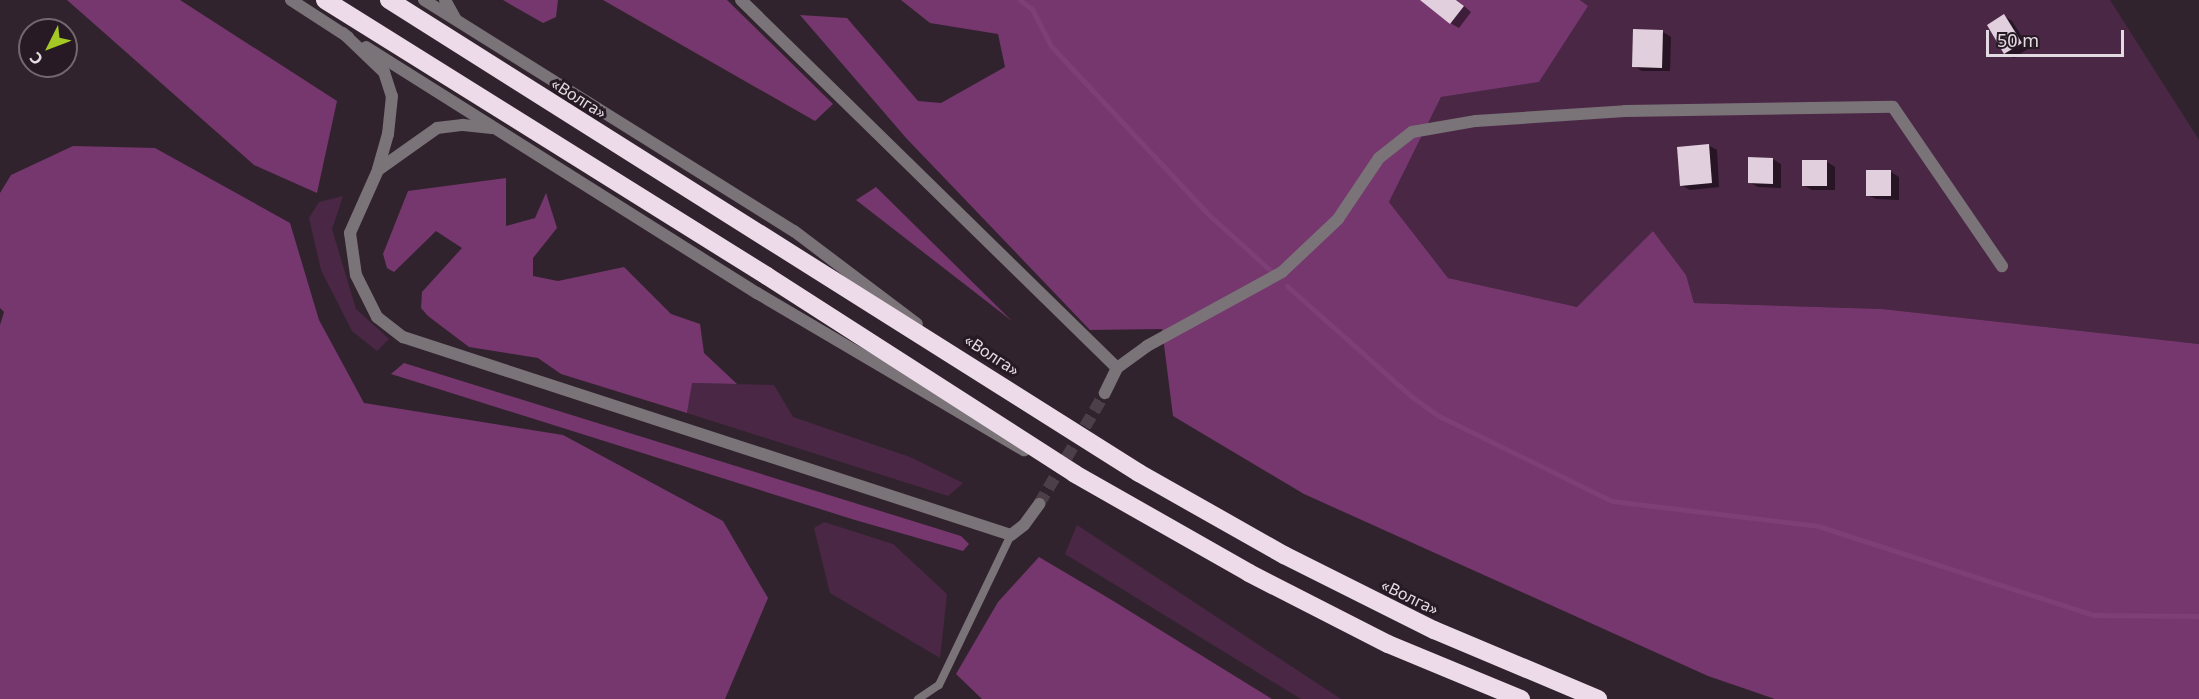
<!DOCTYPE html>
<html>
<head>
<meta charset="utf-8">
<style>
  body { margin:0 }
  #map { position:relative; width:2199px; height:699px; overflow:hidden; background:#31232e; font-family:"Noto Sans",sans-serif }
  div>[style] { position:absolute }
  .green>* { inset:0; background:#4a2745 }
  .forest>* { inset:0; background:#75376d }
  .shadow>* { inset:0; background:#0007 }
  .stream>* { height:5px; margin:-2.5px; padding:0 2.5px; transform-origin:2.5px; border-radius:2.5px; background:#7d3f75 }
  .building>* { inset:0; background:#e1cfdd }
  .street-tunnel>* { height:12px; margin-top:-6px; transform-origin:0; background:repeating-linear-gradient(90deg,#4c3f49 0 12px,transparent 0 18px) }
  .lane>* { height:8px; margin:-4px; padding:0 4px; transform-origin:4px; border-radius:4px; background:#7a7378 }
  .street>* { height:12px; margin:-6px; padding:0 6px; transform-origin:6px; border-radius:6px; background:#7a7378 }
  .highway>* { height:18px; margin:-9px; padding:0 9px; transform-origin:9px; border-radius:9px; background:#eddbea }
  span { translate:-50% -50%; white-space:nowrap; text-align:center; line-height:1.15; -webkit-text-stroke:6px #271a24; paint-order:stroke }
  .street-label { font-size:16px; color:#e4dbe2 }
  .north { position:absolute; left:18px; top:18px; width:60px; height:60px; box-sizing:border-box; background:#271a24; border:2px solid #736770; border-radius:50%; rotate:228deg; font-size:16px; font-weight:700; line-height:24px; text-align:center; color:#e4dbe2 }
  .north::after { content:''; display:block; margin:auto; width:21px; height:27px; background:#a4c824; clip-path:polygon(50% 0,100% 100%,50% 72%,0 100%) }
  .scale { position:absolute; left:1986px; top:30px; width:138px; height:27px; box-sizing:border-box; border:3px solid #e4dbe2; border-top:0; padding-left:8px; font-size:18px; line-height:21px; white-space:nowrap; color:#e4dbe2; -webkit-text-stroke:4px #271a24; paint-order:stroke }
</style>
</head>
<body>
<div id="map">
  <div class="green">
    <div style="clip-path:polygon(1580px 0,2110px 0,2199px 140px,2199px 344px,1882px 309px,1694px 303px,1686px 275px,1653px 231px,1577px 307px,1448px 278px,1389px 202px,1441px 97px,1539px 82px,1587px 6px)"></div>
    <div style="clip-path:polygon(343px 196px,332px 229px,356px 309px,389px 339px,377px 351px,352px 331px,321px 270px,309px 218px,319px 202px)"></div>
    <div style="clip-path:polygon(691px 383px,774px 385px,793px 417px,910px 457px,963px 483px,948px 496px,687px 413px)"></div>
    <div style="clip-path:polygon(824px 522px,893px 544px,947px 594px,940px 658px,830px 593px,814px 528px)"></div>
    <div style="clip-path:polygon(1077px 525px,1341px 699px,1301px 699px,1065px 554px)"></div>
  </div>
  <div class="forest">
    <div style="clip-path:polygon(67px 0,180px 0,337px 101px,317px 193px,254px 165px)"></div>
    <div style="clip-path:polygon(503px 0,558px 0,556px 17px,543px 23px)"></div>
    <div style="clip-path:polygon(603px 0,727px 0,833px 104px,815px 121px)"></div>
    <div style="clip-path:polygon(901px 0,1580px 0,1588px 6px,1539px 82px,1441px 97px,1389px 202px,1448px 278px,1577px 307px,1653px 231px,1686px 275px,1694px 303px,1882px 309px,2199px 344px,2199px 699px,1775px 699px,1708px 676px,1304px 494px,1173px 416px,1162px 329px,1090px 330px,907px 139px,800px 15px,847px 18px,918px 101px,941px 103px,1005px 67px,998px 34px,930px 23px)"></div>
    <div style="clip-path:polygon(73px 146px,155px 148px,290px 223px,319px 320px,364px 403px,563px 435px,723px 521px,768px 598px,725px 699px,0 699px,0 325px,4px 312px,0 308px,0 193px,11px 175px)"></div>
    <div style="clip-path:polygon(506px 178px,506px 226px,535px 218px,546px 193px,557px 228px,533px 258px,533px 276px,558px 281px,624px 267px,671px 314px,700px 324px,704px 353px,737px 384px,692px 383px,687px 413px,561px 374px,538px 358px,469px 347px,428px 316px,421px 308px,422px 292px,462px 248px,436px 231px,394px 272px,387px 268px,383px 254px,408px 191px)"></div>
    <div style="clip-path:polygon(876px 187px,1012px 321px,856px 200px)"></div>
    <div style="clip-path:polygon(404px 363px,961px 536px,969px 544px,963px 551px,855px 520px,391px 374px)"></div>
    <div style="clip-path:polygon(1039px 557px,1110px 599px,1272px 699px,982px 699px,956px 674px,998px 602px)"></div>
  </div>
  <div class="shadow">
    <div style="clip-path:polygon(1438px 0,1457px 0,1471px 12px,1459px 28px,1450px 23px)"></div>
    <div style="clip-path:polygon(2004px 16px,2012px 21px,2029px 48px,2014px 58px,2005px 53px)"></div>
    <div style="clip-path:polygon(1663px 32px,1671px 37px,1670px 71px,1642px 71px,1634px 66px)"></div>
    <div style="clip-path:polygon(1708px 145px,1717px 150px,1719px 187px,1690px 190px,1681px 185px)"></div>
    <div style="clip-path:polygon(1773px 159px,1781px 164px,1781px 188px,1758px 187px,1749px 182px)"></div>
    <div style="clip-path:polygon(1804px 161px,1827px 162px,1835px 167px,1835px 190px,1812px 190px,1803px 185px)"></div>
    <div style="clip-path:polygon(1891px 172px,1899px 177px,1899px 200px,1876px 199px,1867px 195px)"></div>
  </div>
  <div class="stream">
    <div style="left:1020px;top:0;width:15px;rotate:37deg"></div>
    <div style="left:1032px;top:9px;width:42px;rotate:62.8deg"></div>
    <div style="left:1051px;top:46px;width:231px;rotate:46.9deg"></div>
    <div style="left:1209px;top:215px;width:82px;rotate:42deg"></div>
    <div style="left:1287px;top:286px;width:166px;rotate:41.6deg"></div>
    <div style="left:1411px;top:396px;width:34px;rotate:36deg"></div>
    <div style="left:1439px;top:416px;width:193px;rotate:26.2deg"></div>
    <div style="left:1612px;top:501px;width:208px;rotate:6.9deg"></div>
    <div style="left:1818px;top:526px;width:289px;rotate:17.9deg"></div>
    <div style="left:2093px;top:615px;width:106px;rotate:0.5deg"></div>
  </div>
  <div class="building">
    <div style="clip-path:polygon(1420px 0,1456px 0,1464px 6px,1450px 24px)"></div>
    <div style="clip-path:polygon(2004px 14px,2022px 43px,2004px 54px,1987px 25px)"></div>
    <div style="clip-path:polygon(1633px 29px,1663px 30px,1662px 68px,1632px 67px)"></div>
    <div style="clip-path:polygon(1709px 144px,1712px 183px,1680px 186px,1677px 147px)"></div>
    <div style="clip-path:polygon(1748px 157px,1773px 158px,1773px 184px,1748px 183px)"></div>
    <div style="clip-path:polygon(1802px 160px,1827px 160px,1827px 186px,1802px 186px)"></div>
    <div style="clip-path:polygon(1866px 170px,1891px 170px,1891px 196px,1866px 196px)"></div>
  </div>
  <div class="street-tunnel">
    <div style="left:1039px;top:504px;width:129px;rotate:-59.3deg"></div>
  </div>
  <div class="lane">
    <div style="left:918px;top:699px;width:25px;rotate:-34deg"></div>
    <div style="left:939px;top:685px;width:166px;rotate:-64.4deg"></div>
  </div>
  <div class="street">
    <div style="left:291px;top:0;width:68px;rotate:33deg"></div>
    <div style="left:424px;top:0;width:436px;rotate:32deg"></div>
    <div style="left:794px;top:231px;width:154px;rotate:37.1deg"></div>
    <div style="left:445px;top:0;width:21px;rotate:61deg"></div>
    <div style="left:741px;top:0;width:526px;rotate:44.38deg"></div>
    <div style="left:1117px;top:368px;width:28px;rotate:116deg"></div>
    <div style="left:343px;top:33px;width:57px;rotate:43.6deg"></div>
    <div style="left:384px;top:72px;width:25px;rotate:72deg"></div>
    <div style="left:392px;top:96px;width:38px;rotate:96deg"></div>
    <div style="left:388px;top:134px;width:37px;rotate:106deg"></div>
    <div style="left:378px;top:170px;width:69px;rotate:114deg"></div>
    <div style="left:350px;top:233px;width:42px;rotate:81.9deg"></div>
    <div style="left:356px;top:275px;width:47px;rotate:63.4deg"></div>
    <div style="left:377px;top:317px;width:33px;rotate:38deg"></div>
    <div style="left:403px;top:337px;width:639px;rotate:18.04deg"></div>
    <div style="left:1011px;top:535px;width:16px;rotate:-38deg"></div>
    <div style="left:1024px;top:525px;width:26px;rotate:-54deg"></div>
    <div style="left:366px;top:47px;width:462px;rotate:32.2deg"></div>
    <div style="left:757px;top:293px;width:310px;rotate:30.5deg"></div>
    <div style="left:378px;top:170px;width:72px;rotate:-35.4deg"></div>
    <div style="left:437px;top:128px;width:26px;rotate:-7deg"></div>
    <div style="left:463px;top:125px;width:29px;rotate:6deg"></div>
    <div style="left:1117px;top:368px;width:37px;rotate:-36deg"></div>
    <div style="left:1147px;top:346px;width:154px;rotate:-28.7deg"></div>
    <div style="left:1282px;top:272px;width:77px;rotate:-43.4deg"></div>
    <div style="left:1338px;top:219px;width:73px;rotate:-56.1deg"></div>
    <div style="left:1379px;top:158px;width:42px;rotate:-38.2deg"></div>
    <div style="left:1412px;top:132px;width:65px;rotate:-9.8deg"></div>
    <div style="left:1476px;top:121px;width:149px;rotate:-3.8deg"></div>
    <div style="left:1625px;top:111px;width:268px;rotate:-0.9deg"></div>
    <div style="left:1893px;top:107px;width:193px;rotate:55.6deg"></div>
  </div>
  <div class="highway">
    <div style="left:325px;top:0;width:521px;rotate:31.98deg"></div>
    <div style="left:767px;top:276px;width:366px;rotate:32.7deg"></div>
    <div style="left:1075px;top:474px;width:200px;rotate:29.6deg"></div>
    <div style="left:1249px;top:573px;width:156px;rotate:27.1deg"></div>
    <div style="left:1388px;top:644px;width:144px;rotate:22.5deg"></div>
    <div style="left:389px;top:0;width:887px;rotate:32.24deg"></div>
    <div style="left:1139px;top:473px;width:167px;rotate:29.5deg"></div>
    <div style="left:1284px;top:555px;width:168px;rotate:26.6deg"></div>
    <div style="left:1434px;top:630px;width:178px;rotate:22.8deg"></div>
  </div>
  <div class="street-label">
    <span style="left:579px;top:98px;rotate:32deg">«Волга»</span>
    <span style="left:992px;top:355px;rotate:33deg">«Волга»</span>
    <span style="left:1410px;top:597px;rotate:26deg">«Волга»</span>
  </div>
  <div class="north">С</div>
  <div class="scale">50 m</div>
</div>
</body>
</html>
